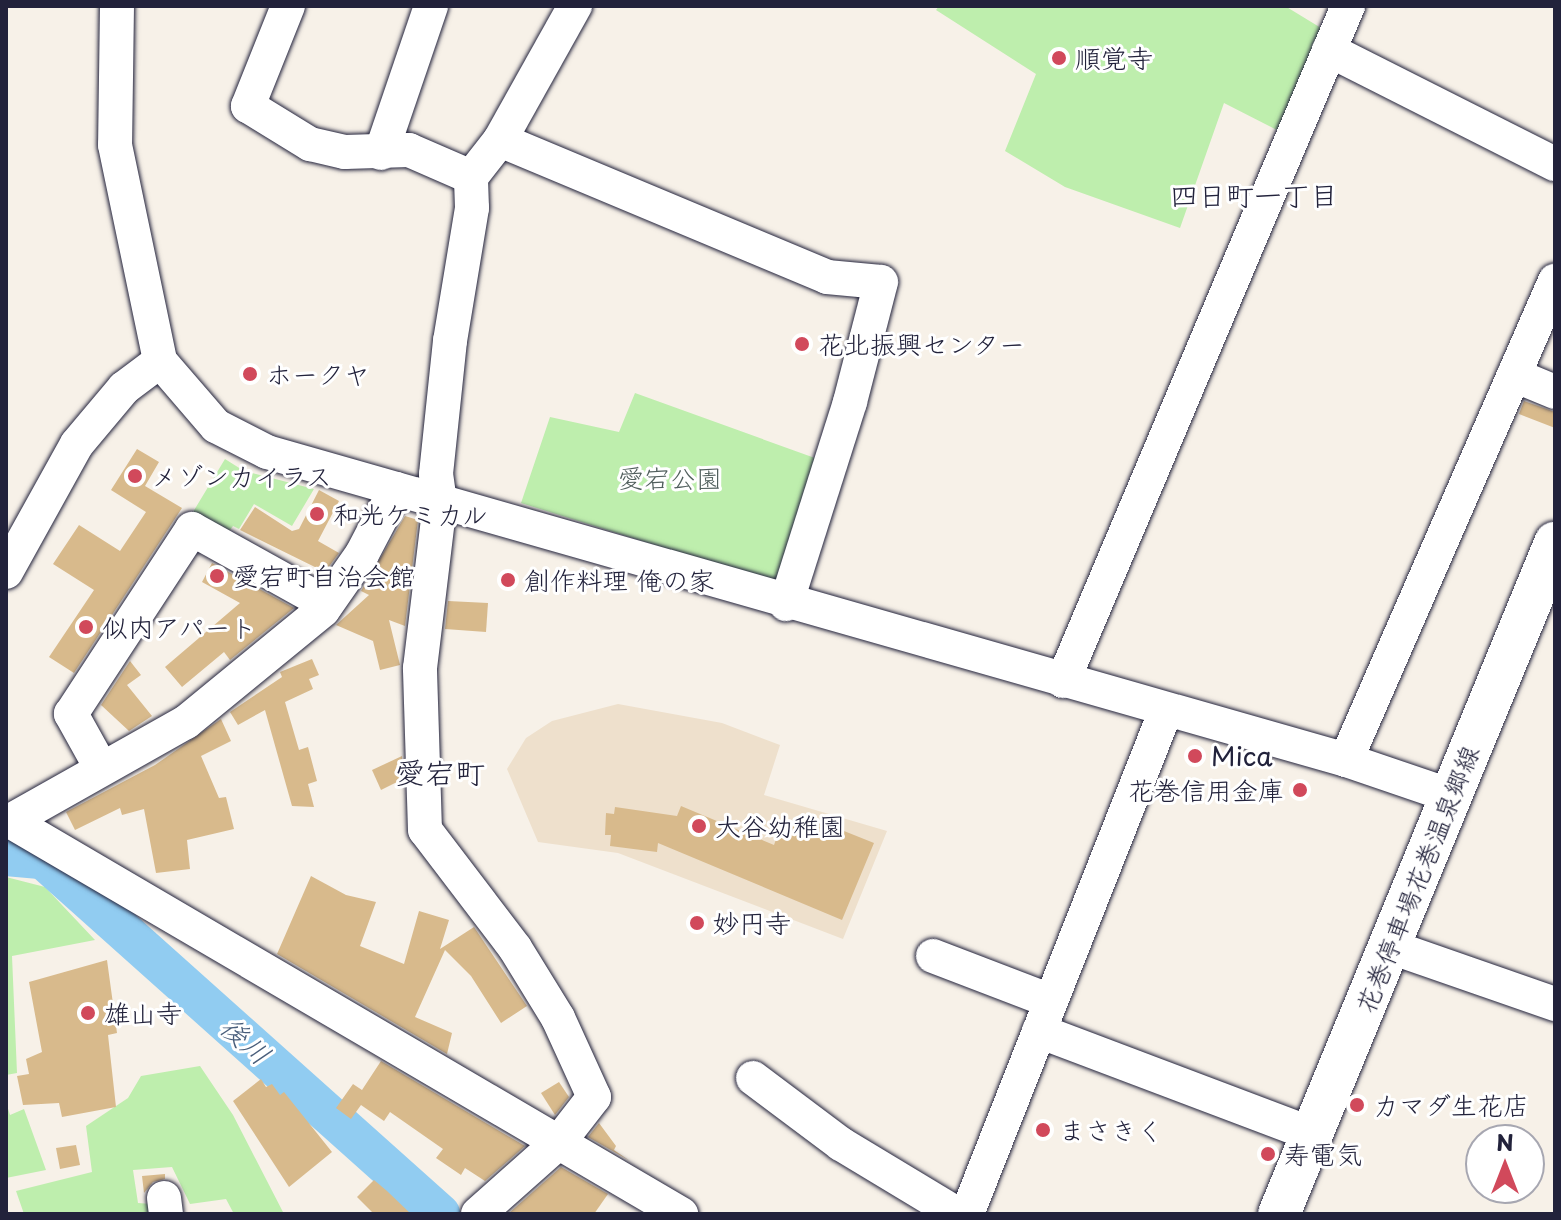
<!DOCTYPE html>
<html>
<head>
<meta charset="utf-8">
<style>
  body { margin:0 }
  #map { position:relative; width:1561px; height:1220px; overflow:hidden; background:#f7f1e8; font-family:"Playpen Sans","Klee One",sans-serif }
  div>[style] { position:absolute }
  .built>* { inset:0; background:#eee0cc }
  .green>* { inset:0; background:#beeead }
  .river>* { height:40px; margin:-20px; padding:0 20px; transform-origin:20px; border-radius:20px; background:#91ccf1 }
  .building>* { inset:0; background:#d8ba8c }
  .roads { filter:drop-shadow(0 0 2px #22223b) drop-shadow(0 0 2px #22223b) }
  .minor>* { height:34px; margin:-17px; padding:0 17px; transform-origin:17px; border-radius:17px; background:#fff }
  .major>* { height:42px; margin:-21px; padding:0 21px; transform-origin:21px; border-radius:21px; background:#fff }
  .dots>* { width:22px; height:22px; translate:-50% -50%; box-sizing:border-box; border:4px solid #fff; border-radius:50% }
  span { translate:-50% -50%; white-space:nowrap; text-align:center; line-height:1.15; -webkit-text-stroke:6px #fff; paint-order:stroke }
  .poi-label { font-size:26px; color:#22223b }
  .left { translate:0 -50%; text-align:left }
  .right { translate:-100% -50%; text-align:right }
  .park-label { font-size:26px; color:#515f5d }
  .street-label { font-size:26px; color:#22223b }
  .neighbourhood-label { font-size:28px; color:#22223b }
  .water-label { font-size:28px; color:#495e7b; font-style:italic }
  .quarter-label { font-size:30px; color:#22223b }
  .frame { position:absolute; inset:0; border:8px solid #22223b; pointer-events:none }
  .north { position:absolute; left:1465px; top:1124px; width:80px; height:80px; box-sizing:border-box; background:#fff; border:2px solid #a7a7b1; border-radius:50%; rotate:0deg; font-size:22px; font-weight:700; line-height:32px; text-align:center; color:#22223b }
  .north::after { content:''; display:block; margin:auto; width:28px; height:36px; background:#d1495b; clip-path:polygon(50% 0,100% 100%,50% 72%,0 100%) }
</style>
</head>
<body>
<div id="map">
  <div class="built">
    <div style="clip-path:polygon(618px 704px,722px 723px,780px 745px,764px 795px,887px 831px,843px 939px,618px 853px,538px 842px,507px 769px,526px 738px,552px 721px)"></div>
  </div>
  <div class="green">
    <div style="clip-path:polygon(939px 6px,1285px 6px,1326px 31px,1285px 134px,1224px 103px,1180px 228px,1065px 187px,1005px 151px,1036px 74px,936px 10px)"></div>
    <div style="clip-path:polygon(635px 393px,826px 462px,782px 585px,521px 503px,550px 417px,619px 432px)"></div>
    <div style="clip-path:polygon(225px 459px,244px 471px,314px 489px,292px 526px,254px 504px,239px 529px,233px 526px,228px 533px,193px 512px)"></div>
    <div style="clip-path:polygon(6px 877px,45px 887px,95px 940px,12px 956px,17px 1073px,6px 1075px)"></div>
    <div style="clip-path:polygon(200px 1066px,233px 1115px,284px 1214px,234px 1214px,226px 1199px,190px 1204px,172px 1167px,133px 1170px,138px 1203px,152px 1204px,153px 1214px,24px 1214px,16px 1191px,92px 1172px,86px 1126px,128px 1098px,141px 1076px)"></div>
    <div style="clip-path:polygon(6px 1102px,10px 1115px,24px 1109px,46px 1170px,6px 1178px)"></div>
  </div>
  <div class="river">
    <div style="left:6px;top:856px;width:37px;rotate:5deg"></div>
    <div style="left:43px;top:859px;width:533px;rotate:41.8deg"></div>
  </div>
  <div class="building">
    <div style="clip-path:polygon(1524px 401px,1555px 412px,1555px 428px,1519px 414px)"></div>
    <div style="clip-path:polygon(137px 449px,159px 462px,145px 486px,182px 508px,74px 673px,49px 657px,94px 590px,53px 564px,79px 525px,120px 551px,146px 512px,111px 490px)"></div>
    <div style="clip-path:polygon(319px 490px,339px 501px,318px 541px,339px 553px,325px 572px,240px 530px,255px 507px,292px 531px,299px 529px)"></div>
    <div style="clip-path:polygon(405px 516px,418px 520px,405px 626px,389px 620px,400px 665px,380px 670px,373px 641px,336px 625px,369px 595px,361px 591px)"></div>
    <div style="clip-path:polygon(212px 563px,294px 608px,230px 660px,224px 652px,182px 687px,165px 667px,240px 603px,202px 582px)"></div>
    <div style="clip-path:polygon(448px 601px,488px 603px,486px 632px,445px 629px)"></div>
    <div style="clip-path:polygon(312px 659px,319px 675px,309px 679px,313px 689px,285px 702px,299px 750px,308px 747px,317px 781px,308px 784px,314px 807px,292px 806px,265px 710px,238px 725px,230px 712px,282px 677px,280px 672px)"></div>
    <div style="clip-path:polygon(130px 661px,141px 675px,127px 685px,152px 716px,129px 731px,101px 705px)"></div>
    <div style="clip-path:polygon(221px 719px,231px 741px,201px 756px,219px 798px,226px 797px,234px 829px,187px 840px,190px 869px,156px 873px,144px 809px,122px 815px,120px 808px,75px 830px,66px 812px,155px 765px)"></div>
    <div style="clip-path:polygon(402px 756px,403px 779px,381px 790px,372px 770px)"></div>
    <div style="clip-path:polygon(681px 806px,774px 845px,779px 831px,803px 821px,819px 821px,874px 843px,842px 920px,658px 843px,657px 852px,610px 846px,611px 835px,605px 835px,606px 813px,614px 814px,615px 807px,677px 816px)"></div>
    <div style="clip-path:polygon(311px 876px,346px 895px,376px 902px,360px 946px,404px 964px,419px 911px,449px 920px,440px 949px,474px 927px,527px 1006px,501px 1023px,471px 976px,445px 950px,415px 1017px,452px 1033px,447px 1054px,277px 954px)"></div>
    <div style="clip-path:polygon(107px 960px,117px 1033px,108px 1035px,116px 1107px,62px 1117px,59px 1103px,23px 1105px,17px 1076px,29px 1074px,26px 1059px,42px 1052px,29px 982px)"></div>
    <div style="clip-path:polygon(381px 1061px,525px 1146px,485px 1181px,465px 1168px,461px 1175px,436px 1158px,443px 1149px,390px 1112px,384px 1121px,361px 1105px,351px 1119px,336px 1108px,353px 1084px,362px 1090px)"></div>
    <div style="clip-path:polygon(261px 1079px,266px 1087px,272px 1084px,280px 1095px,284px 1092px,332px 1152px,289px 1187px,233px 1101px)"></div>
    <div style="clip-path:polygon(559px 1082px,569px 1097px,555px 1115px,541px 1093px)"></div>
    <div style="clip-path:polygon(599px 1123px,616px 1146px,614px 1150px,630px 1161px,588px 1137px)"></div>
    <div style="clip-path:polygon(76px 1145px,80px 1165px,60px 1169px,56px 1148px)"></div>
    <div style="clip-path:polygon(561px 1167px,608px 1194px,594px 1214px,508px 1214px)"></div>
    <div style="clip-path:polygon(165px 1174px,165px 1179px,153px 1182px,144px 1193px,142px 1176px)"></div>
    <div style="clip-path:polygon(374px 1180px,387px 1191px,411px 1214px,374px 1214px,357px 1197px)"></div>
  </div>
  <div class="roads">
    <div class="minor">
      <div style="left:117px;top:6px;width:139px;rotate:90.8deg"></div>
      <div style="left:115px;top:145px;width:221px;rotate:78.2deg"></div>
      <div style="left:160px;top:361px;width:86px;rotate:49.3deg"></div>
      <div style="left:216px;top:426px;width:57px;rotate:27deg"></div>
      <div style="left:267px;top:452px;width:1122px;rotate:15.93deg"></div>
      <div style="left:1346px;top:760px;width:109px;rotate:18.8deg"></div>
      <div style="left:288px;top:6px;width:108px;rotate:111.8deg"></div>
      <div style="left:248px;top:106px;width:73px;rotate:31.5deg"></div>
      <div style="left:310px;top:144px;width:36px;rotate:13deg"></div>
      <div style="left:345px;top:152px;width:64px;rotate:-1.8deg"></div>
      <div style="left:409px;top:150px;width:68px;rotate:23.5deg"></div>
      <div style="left:1329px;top:50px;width:253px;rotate:26.8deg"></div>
      <div style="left:500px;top:140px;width:355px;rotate:22.7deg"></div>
      <div style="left:827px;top:277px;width:54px;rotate:5.3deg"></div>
      <div style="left:881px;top:282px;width:124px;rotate:104.5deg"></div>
      <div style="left:850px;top:402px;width:212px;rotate:107.6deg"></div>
      <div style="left:381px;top:153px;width:155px;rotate:-71.2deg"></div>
      <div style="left:1514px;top:375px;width:44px;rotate:22.5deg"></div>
      <div style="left:396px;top:489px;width:73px;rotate:117.6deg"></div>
      <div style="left:362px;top:554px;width:68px;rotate:124.9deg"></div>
      <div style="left:323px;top:610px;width:177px;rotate:140.7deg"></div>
      <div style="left:186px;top:722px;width:202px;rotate:150.6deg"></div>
      <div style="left:10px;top:821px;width:778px;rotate:30.36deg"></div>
      <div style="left:6px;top:572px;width:146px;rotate:-61deg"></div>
      <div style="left:77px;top:444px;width:73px;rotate:-50deg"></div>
      <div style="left:124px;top:388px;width:45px;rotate:-36.9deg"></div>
      <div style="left:1063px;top:681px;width:733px;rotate:-67.11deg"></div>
      <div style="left:1346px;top:760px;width:523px;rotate:-66.43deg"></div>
      <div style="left:100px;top:766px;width:60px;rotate:-119.1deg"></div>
      <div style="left:71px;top:714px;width:221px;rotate:-56.8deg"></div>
      <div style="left:192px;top:529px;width:154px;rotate:29.1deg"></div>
      <div style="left:1391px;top:947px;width:174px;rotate:19.2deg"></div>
      <div style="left:933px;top:956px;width:126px;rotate:20.9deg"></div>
      <div style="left:1039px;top:1031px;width:292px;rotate:20.7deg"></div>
      <div style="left:753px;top:1078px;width:110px;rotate:36.9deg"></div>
      <div style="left:841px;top:1144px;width:135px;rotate:31.1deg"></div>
      <div style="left:164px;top:1198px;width:16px;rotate:83deg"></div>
      <div style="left:478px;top:1214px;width:108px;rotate:-41.6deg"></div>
      <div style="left:559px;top:1142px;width:57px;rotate:-52.1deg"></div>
      <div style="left:594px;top:1097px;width:87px;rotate:-114.5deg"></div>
      <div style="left:558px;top:1018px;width:82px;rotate:-121.6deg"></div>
      <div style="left:515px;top:948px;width:148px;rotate:-127.3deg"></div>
      <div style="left:425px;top:830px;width:162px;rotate:-91.8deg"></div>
      <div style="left:420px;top:668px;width:167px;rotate:-83.1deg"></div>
      <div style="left:440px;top:502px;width:28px;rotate:-98deg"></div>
      <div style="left:436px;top:474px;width:134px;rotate:-84deg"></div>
      <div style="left:450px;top:341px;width:135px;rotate:-80.6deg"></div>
      <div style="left:472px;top:208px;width:31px;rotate:-92deg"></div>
      <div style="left:471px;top:177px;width:47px;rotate:-51.9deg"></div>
      <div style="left:500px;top:140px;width:154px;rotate:-60.8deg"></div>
      <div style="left:967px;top:1214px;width:542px;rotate:-68.45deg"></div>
    </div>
    <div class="major">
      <div style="left:1279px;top:1214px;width:726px;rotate:-67.64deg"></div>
    </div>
  </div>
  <div class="dots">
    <div style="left:1059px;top:58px;background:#d1495b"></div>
    <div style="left:802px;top:344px;background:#d1495b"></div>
    <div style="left:250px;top:374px;background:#d1495b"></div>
    <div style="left:135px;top:476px;background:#d1495b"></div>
    <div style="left:317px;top:514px;background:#d1495b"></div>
    <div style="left:217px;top:576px;background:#d1495b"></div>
    <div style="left:508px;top:580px;background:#d1495b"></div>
    <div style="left:86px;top:627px;background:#d1495b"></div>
    <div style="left:1195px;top:756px;background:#d1495b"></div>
    <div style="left:1300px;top:790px;background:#d1495b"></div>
    <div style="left:699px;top:826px;background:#d1495b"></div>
    <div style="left:697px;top:923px;background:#d1495b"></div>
    <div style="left:88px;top:1013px;background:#d1495b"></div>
    <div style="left:1357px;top:1105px;background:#d1495b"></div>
    <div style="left:1043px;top:1130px;background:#d1495b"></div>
    <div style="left:1268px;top:1154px;background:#d1495b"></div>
  </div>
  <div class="poi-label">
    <span class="left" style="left:1075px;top:58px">順覚寺</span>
    <span class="left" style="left:818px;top:344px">花北振興センター</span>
    <span class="left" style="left:266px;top:374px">ホークヤ</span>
    <span class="left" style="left:151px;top:476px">メゾンカイラス</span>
    <span class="left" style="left:333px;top:514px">和光ケミカル</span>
    <span class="left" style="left:233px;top:576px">愛宕町自治会館</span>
    <span class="left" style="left:524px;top:580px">創作料理 俺の家</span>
    <span class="left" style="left:102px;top:627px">似内アパート</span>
    <span class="left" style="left:1211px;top:756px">Mica</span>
    <span class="right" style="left:1284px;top:790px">花巻信用金庫</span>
    <span class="left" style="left:715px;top:826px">大谷幼稚園</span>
    <span class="left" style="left:713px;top:923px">妙円寺</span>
    <span class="left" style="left:104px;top:1013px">雄山寺</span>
    <span class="left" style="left:1373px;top:1105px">カマダ生花店</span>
    <span class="left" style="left:1059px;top:1130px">まさきく</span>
    <span class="left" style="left:1284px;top:1154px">寿電気</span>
  </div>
  <div class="park-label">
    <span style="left:670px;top:478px">愛宕公園</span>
  </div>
  <div class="street-label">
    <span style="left:1417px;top:879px;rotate:-68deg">花巻停車場花巻温泉郷線</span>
  </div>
  <div class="neighbourhood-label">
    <span style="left:1254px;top:195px">四日町一丁目</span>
  </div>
  <div class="water-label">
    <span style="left:246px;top:1040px;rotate:42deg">後川</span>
  </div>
  <div class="quarter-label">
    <span style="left:440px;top:772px">愛宕町</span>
  </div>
  <div class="frame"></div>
  <div class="north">N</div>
</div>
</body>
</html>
